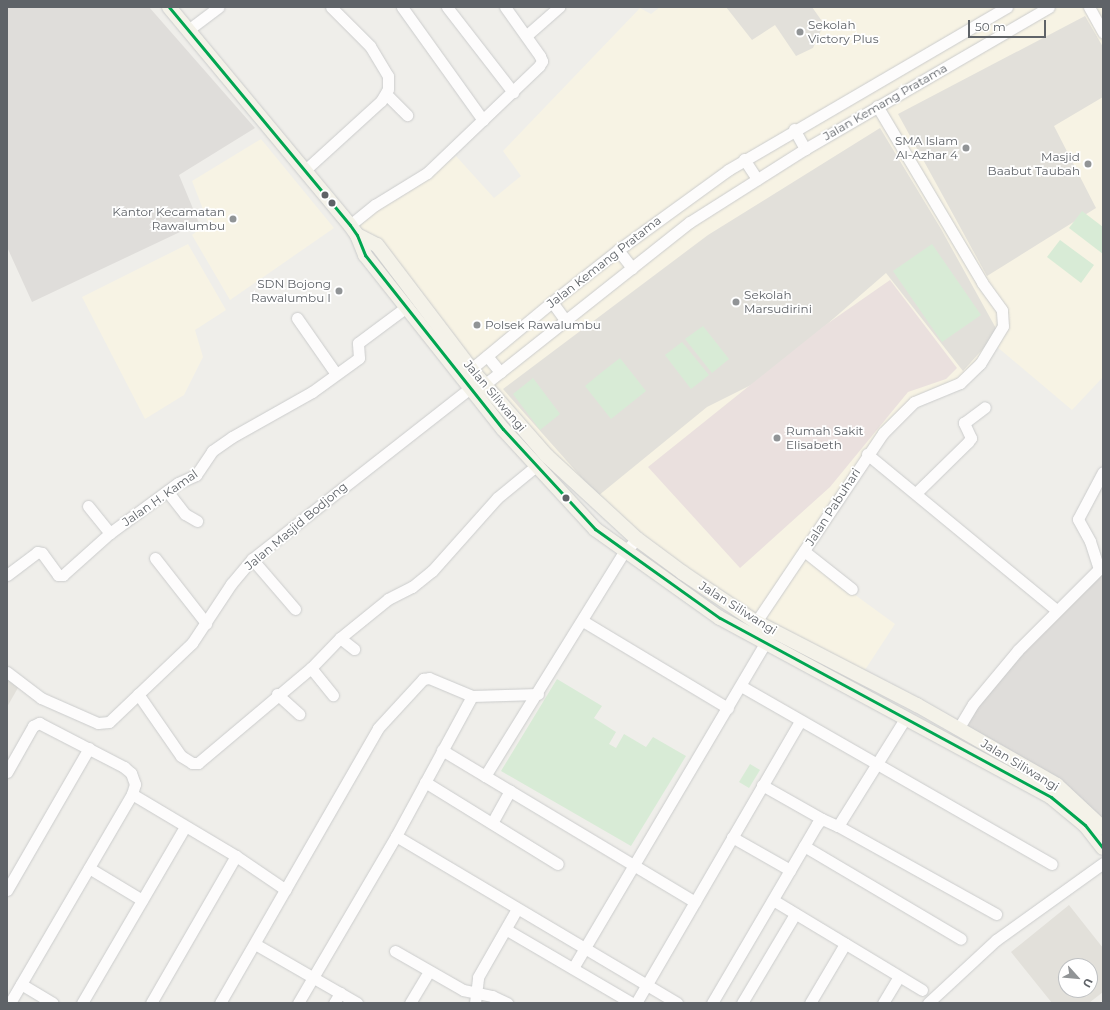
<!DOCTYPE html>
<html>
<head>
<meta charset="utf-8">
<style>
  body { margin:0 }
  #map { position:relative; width:1110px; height:1010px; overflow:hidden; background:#efeeea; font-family:Montserrat,sans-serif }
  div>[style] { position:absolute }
  .commercial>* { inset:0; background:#f7f3e4 }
  .industrial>* { inset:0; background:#dfddda }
  .education>* { inset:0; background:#e2e0da }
  .medical>* { inset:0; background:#eae0de }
  .green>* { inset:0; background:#d8ebd6 }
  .roads { filter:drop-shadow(0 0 1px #cbcccc) drop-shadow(0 0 1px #cbcccc) }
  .minor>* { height:11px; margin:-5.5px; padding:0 5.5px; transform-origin:5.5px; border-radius:5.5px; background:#fdfcfc }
  .major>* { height:14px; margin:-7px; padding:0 7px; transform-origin:7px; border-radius:7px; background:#f4f2e9 }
  .bus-1>* { height:3px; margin:-1.5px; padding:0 1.5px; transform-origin:1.5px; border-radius:1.5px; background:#00a651 }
  .dots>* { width:11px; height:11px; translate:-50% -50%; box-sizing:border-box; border:2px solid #fff; border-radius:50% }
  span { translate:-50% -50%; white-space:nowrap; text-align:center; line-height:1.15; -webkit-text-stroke:3.5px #fff; paint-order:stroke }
  .poi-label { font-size:12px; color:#5f6368 }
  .left { translate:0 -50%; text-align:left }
  .right { translate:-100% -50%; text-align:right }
  .street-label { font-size:12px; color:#5f6368 }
  .frame { position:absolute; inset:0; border:8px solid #5f6368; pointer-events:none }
  .north { position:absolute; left:1058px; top:958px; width:40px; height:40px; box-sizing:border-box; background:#fff; border:1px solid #bfc1c3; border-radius:50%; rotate:117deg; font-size:11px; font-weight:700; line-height:16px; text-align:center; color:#5f6368 }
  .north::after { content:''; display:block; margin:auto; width:14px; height:18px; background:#919496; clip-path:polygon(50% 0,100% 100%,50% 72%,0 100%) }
  .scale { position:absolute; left:968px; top:20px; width:78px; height:18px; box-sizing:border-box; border:2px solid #5f6368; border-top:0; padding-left:5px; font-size:12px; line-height:14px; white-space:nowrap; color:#5f6368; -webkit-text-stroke:3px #fff; paint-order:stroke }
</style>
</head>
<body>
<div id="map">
  <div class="commercial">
    <div style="clip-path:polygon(660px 7px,1103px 7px,1103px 377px,1072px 410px,996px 346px,955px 390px,924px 393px,870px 452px,799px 554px,895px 624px,861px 676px,683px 573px,524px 436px,352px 220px,401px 197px,456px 156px,494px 198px,521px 176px,503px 151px,640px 8px,651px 14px)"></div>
    <div style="clip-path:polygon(261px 139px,334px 228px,230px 300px,192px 235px,208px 222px,192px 181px)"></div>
    <div style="clip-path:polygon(188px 244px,226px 310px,195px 330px,203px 357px,184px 395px,145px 419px,82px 297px)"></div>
  </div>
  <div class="industrial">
    <div style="clip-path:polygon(7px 7px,149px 7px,255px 128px,179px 175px,199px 223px,32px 302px,7px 247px)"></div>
    <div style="clip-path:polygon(1099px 569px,1103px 573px,1103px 822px,958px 729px,973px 703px)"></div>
  </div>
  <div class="education">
    <div style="clip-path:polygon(726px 7px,812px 7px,824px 24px,813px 48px,796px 56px,775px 25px,752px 40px)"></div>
    <div style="clip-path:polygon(1085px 16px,1103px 47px,1103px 97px,1054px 126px,1096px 208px,987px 276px,898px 114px)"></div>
    <div style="clip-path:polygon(880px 128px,941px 229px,998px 332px,963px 371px,886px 273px,765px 378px,707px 407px,598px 496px,503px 389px,708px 235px)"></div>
    <div style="clip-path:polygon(7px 675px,19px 686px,7px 707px)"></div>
    <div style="clip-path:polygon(evenodd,1069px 905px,1103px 948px,1103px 992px,1089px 1003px,1052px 1003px,1011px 952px,1069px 905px,1066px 966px,1090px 966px,1090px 990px,1066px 990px,1066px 966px)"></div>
  </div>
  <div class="medical">
    <div style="clip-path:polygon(890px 280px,957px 368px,946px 379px,908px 392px,830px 487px,740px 568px,648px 467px,824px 326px)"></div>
  </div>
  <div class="green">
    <div style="clip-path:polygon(1082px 211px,1103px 227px,1103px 254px,1069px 228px)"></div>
    <div style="clip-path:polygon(1060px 240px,1094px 265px,1081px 283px,1047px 257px)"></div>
    <div style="clip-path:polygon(932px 244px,981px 315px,942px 342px,893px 271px)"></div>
    <div style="clip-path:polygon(703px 326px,729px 359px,712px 373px,685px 339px)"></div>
    <div style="clip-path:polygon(682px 342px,709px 375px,691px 389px,665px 355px)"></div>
    <div style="clip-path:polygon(620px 358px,646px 391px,611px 419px,585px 386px,602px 372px,617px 391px,602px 372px)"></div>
    <div style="clip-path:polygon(533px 378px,560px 414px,540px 430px,513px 394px)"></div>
    <div style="clip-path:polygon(557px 679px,602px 706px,594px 718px,616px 732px,609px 744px,616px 748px,624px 734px,646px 747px,653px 737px,686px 756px,631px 846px,501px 771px)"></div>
    <div style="clip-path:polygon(750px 764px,760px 770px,749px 788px,739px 782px)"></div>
  </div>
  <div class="roads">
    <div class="minor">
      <div style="left:402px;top:7px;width:139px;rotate:54.4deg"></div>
      <div style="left:447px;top:7px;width:108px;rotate:52.2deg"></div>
      <div style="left:1089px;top:7px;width:29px;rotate:61deg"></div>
      <div style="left:188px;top:30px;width:38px;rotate:-37deg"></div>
      <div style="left:527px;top:35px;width:43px;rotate:-41.2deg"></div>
      <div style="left:386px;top:94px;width:30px;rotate:45deg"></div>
      <div style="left:794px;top:129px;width:23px;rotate:61deg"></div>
      <div style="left:744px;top:159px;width:24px;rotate:57deg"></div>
      <div style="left:304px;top:171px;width:104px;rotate:-42.3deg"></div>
      <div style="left:381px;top:101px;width:14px;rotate:-60deg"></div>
      <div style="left:388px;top:89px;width:13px;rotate:-90deg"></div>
      <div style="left:388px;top:76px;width:35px;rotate:-121deg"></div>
      <div style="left:370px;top:46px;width:55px;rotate:-135deg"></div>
      <div style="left:350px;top:225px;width:32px;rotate:-39deg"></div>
      <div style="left:375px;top:205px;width:61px;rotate:-31.6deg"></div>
      <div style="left:427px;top:173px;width:155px;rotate:-43.7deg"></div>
      <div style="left:539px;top:66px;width:6px;rotate:-59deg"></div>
      <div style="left:542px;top:61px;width:5px;rotate:-112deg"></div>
      <div style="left:540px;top:56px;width:60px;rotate:-125.5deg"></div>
      <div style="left:618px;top:250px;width:23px;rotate:52deg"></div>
      <div style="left:552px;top:302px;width:22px;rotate:54deg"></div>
      <div style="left:297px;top:318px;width:68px;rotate:55.1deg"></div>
      <div style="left:487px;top:356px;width:21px;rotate:51deg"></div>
      <div style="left:470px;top:377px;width:8px;rotate:-83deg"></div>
      <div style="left:471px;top:369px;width:105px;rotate:-39.6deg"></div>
      <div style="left:552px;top:302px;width:84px;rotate:-38.2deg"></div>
      <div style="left:618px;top:250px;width:136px;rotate:-36deg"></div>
      <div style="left:728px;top:170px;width:323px;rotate:-30.3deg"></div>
      <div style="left:867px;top:454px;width:245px;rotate:39.5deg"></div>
      <div style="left:167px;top:491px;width:29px;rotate:52deg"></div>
      <div style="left:185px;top:514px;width:14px;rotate:30deg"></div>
      <div style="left:916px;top:493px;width:73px;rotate:-44.4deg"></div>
      <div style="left:968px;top:442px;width:5px;rotate:-53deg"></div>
      <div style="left:971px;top:438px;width:17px;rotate:-115deg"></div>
      <div style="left:964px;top:423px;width:26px;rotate:-37deg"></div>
      <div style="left:88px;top:506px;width:35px;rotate:51deg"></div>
      <div style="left:804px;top:551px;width:61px;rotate:38.4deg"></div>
      <div style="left:155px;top:558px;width:83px;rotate:51.9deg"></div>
      <div style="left:252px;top:559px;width:66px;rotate:49.3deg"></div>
      <div style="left:1099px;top:569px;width:29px;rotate:-108deg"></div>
      <div style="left:1090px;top:541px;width:25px;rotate:-119deg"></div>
      <div style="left:1078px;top:519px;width:53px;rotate:-62deg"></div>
      <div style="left:7px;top:575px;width:38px;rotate:-37deg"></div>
      <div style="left:37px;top:552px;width:5px;rotate:11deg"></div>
      <div style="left:42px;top:553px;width:27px;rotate:54deg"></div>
      <div style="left:58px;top:575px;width:5px"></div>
      <div style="left:63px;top:575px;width:63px;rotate:-41.8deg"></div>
      <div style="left:110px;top:533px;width:84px;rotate:-36.3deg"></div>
      <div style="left:178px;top:483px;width:20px;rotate:-24deg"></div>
      <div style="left:196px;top:475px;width:29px;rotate:-56deg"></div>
      <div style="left:212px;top:451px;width:24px;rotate:-35deg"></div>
      <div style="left:232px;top:437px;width:92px;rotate:-29.4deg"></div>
      <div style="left:312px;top:392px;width:58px;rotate:-35.9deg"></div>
      <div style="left:359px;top:358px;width:15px;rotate:-94deg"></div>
      <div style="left:358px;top:343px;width:59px;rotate:-36.7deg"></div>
      <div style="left:583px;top:621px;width:169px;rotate:31deg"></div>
      <div style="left:756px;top:622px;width:228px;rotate:-56.1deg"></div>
      <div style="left:883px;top:433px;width:44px;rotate:-45deg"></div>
      <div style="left:914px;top:402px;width:50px;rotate:-22.4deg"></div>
      <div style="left:960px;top:383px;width:28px;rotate:-44deg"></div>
      <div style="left:980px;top:364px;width:44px;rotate:-58.8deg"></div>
      <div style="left:1003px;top:326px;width:16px;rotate:-94deg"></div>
      <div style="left:1002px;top:310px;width:34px;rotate:-126deg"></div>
      <div style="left:982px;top:282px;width:205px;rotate:-120.8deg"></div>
      <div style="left:340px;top:638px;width:18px;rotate:38deg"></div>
      <div style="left:311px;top:668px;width:35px;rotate:51deg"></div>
      <div style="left:7px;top:672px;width:43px;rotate:37.4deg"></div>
      <div style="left:41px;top:698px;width:62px;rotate:23.7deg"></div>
      <div style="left:98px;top:723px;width:11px;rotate:-5deg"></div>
      <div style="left:109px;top:722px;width:115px;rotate:-43.6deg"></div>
      <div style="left:192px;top:643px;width:71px;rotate:-56.5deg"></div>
      <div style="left:231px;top:584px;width:33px;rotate:-50deg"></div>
      <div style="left:252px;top:559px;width:277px;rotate:-38.1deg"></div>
      <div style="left:470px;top:388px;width:14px;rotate:-12deg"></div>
      <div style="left:484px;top:385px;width:263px;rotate:-38.4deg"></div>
      <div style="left:690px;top:222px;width:136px;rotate:-32.4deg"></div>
      <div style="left:805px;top:149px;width:282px;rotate:-30.2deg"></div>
      <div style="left:741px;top:686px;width:358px;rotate:29.8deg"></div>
      <div style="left:138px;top:694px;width:75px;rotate:55.3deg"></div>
      <div style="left:181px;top:756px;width:13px;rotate:32deg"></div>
      <div style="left:192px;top:763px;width:6px"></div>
      <div style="left:198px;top:763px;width:148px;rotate:-40.1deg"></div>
      <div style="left:311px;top:668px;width:42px;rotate:-46deg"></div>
      <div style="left:340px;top:638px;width:62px;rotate:-39.1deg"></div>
      <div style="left:388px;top:599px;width:27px;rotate:-27deg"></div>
      <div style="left:412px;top:587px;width:26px;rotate:-39deg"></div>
      <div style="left:432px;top:571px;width:98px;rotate:-48.3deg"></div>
      <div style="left:497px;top:498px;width:50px;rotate:-39.4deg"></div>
      <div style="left:277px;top:694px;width:30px;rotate:42deg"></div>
      <div style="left:958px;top:729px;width:29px;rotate:-59deg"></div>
      <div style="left:973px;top:704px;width:70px;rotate:-50.2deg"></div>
      <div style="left:1018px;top:650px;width:120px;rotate:-45deg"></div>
      <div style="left:442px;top:750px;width:295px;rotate:31deg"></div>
      <div style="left:7px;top:772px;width:53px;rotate:-60.5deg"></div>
      <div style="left:33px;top:726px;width:7px;rotate:-27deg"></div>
      <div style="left:39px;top:723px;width:96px;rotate:27.4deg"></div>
      <div style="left:124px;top:767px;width:9px;rotate:41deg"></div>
      <div style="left:131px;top:773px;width:12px;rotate:70deg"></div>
      <div style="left:135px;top:784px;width:10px;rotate:107deg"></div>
      <div style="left:132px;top:794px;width:242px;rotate:120.3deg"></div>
      <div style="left:485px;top:776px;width:264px;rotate:-58.2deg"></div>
      <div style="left:624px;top:552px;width:18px;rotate:-45deg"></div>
      <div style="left:425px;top:782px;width:156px;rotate:31.7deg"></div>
      <div style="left:762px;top:785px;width:69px;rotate:29.5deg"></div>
      <div style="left:132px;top:794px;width:121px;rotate:30.8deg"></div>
      <div style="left:236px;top:856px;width:60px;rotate:34.2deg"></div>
      <div style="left:492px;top:823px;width:37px;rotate:-61deg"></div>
      <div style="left:838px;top:826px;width:128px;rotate:-58deg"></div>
      <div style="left:396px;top:836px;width:327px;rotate:30.7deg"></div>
      <div style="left:732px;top:837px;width:67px;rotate:29.6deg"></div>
      <div style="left:804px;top:846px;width:182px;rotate:30.6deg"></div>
      <div style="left:89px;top:868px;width:62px;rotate:31.1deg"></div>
      <div style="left:7px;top:890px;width:164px;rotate:-60deg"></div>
      <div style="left:773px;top:900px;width:174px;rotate:31.1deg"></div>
      <div style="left:507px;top:930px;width:145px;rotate:30.3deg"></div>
      <div style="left:255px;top:944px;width:118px;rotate:30deg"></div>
      <div style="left:395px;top:951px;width:78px;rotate:29.8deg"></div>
      <div style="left:463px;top:990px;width:30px;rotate:12deg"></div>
      <div style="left:492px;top:996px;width:17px;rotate:25deg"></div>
      <div style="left:573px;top:968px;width:386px;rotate:-59.4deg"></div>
      <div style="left:21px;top:984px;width:37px;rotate:31deg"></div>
      <div style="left:82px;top:1003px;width:204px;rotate:-59.7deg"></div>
      <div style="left:151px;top:1003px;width:170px;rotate:-60deg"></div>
      <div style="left:220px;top:1003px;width:317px;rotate:-60.1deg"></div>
      <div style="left:378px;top:728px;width:67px;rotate:-47.4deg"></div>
      <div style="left:423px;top:679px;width:6px;rotate:-9deg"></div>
      <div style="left:429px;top:678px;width:47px;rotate:22.7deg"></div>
      <div style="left:472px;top:696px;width:66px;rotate:-1.7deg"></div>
      <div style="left:298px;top:1003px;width:194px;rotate:-59.6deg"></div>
      <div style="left:396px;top:836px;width:159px;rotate:-61.5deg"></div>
      <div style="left:334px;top:1003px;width:12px;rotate:-59deg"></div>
      <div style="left:410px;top:1003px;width:37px;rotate:-59deg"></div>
      <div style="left:475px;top:1003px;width:26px;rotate:-83deg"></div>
      <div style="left:478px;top:977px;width:78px;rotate:-60.2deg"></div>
      <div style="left:636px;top:1003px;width:326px;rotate:-59.8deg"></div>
      <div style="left:712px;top:1003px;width:208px;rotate:-59.6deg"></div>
      <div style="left:817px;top:824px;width:7px;rotate:-45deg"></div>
      <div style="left:822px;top:819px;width:17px;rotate:24deg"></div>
      <div style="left:838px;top:826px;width:181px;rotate:29.1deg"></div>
      <div style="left:742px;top:1003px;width:104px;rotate:-59.2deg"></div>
      <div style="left:810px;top:1003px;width:69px;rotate:-59.3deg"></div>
      <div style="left:883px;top:1003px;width:31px;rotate:-59deg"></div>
      <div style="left:928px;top:1003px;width:93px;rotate:-42.8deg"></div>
      <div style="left:996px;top:940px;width:132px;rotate:-35.7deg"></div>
    </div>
    <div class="major">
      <div style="left:169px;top:7px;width:283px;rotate:50.3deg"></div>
      <div style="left:350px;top:225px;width:12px;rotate:55deg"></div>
      <div style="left:357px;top:235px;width:22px;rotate:68deg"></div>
      <div style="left:365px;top:255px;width:222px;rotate:51.6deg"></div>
      <div style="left:503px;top:429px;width:136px;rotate:47.4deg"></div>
      <div style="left:595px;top:529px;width:153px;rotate:35.5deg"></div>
      <div style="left:720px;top:618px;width:376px;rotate:28.4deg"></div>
      <div style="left:1051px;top:797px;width:44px;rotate:39.5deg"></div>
      <div style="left:1085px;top:825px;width:29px;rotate:52deg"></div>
      <div style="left:357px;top:235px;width:22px;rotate:27deg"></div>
      <div style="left:377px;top:245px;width:156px;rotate:52.8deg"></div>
      <div style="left:471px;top:369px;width:116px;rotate:48.9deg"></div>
      <div style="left:547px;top:456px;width:122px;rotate:42.7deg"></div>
      <div style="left:637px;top:539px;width:57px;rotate:36.5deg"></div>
      <div style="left:683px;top:573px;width:88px;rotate:33.9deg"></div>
      <div style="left:756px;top:622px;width:181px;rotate:27.3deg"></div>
      <div style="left:917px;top:705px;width:161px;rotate:29.7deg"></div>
      <div style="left:1057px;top:785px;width:63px;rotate:43.1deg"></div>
    </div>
  </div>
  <div class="bus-1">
    <div style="left:169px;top:7px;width:283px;rotate:50.3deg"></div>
    <div style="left:350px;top:225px;width:12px;rotate:55deg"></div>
    <div style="left:357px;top:235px;width:22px;rotate:68deg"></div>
    <div style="left:365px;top:255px;width:222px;rotate:51.6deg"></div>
    <div style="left:503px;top:429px;width:136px;rotate:47.4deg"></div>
    <div style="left:595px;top:529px;width:153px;rotate:35.5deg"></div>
    <div style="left:720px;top:618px;width:376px;rotate:28.4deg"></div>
    <div style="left:1051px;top:797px;width:44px;rotate:39.5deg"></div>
    <div style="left:1085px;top:825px;width:29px;rotate:52deg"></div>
  </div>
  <div class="dots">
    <div style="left:800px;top:32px;background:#919496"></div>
    <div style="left:966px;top:148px;background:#919496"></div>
    <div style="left:1088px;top:164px;background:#919496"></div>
    <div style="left:325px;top:195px;background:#5f6368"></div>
    <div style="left:332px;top:203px;background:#5f6368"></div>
    <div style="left:233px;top:219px;background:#919496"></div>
    <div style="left:339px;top:291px;background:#919496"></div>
    <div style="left:736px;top:302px;background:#919496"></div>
    <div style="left:477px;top:325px;background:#919496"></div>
    <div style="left:777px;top:438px;background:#919496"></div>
    <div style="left:566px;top:498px;background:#5f6368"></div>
  </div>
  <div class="poi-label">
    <span class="left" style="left:808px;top:32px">Sekolah<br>Victory Plus</span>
    <span class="right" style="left:958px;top:148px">SMA Islam<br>Al-Azhar 4</span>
    <span class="right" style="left:1080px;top:164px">Masjid<br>Baabut Taubah</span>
    <span class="right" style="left:225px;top:219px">Kantor Kecamatan<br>Rawalumbu</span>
    <span class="right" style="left:331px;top:291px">SDN Bojong<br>Rawalumbu I</span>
    <span class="left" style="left:744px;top:302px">Sekolah<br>Marsudirini</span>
    <span class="left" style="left:485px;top:325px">Polsek Rawalumbu</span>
    <span class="left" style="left:786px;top:438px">Rumah Sakit<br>Elisabeth</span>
  </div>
  <div class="street-label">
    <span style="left:885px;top:102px;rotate:-30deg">Jalan Kemang Pratama</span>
    <span style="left:604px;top:262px;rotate:-38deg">Jalan Kemang Pratama</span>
    <span style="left:495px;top:396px;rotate:50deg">Jalan Siliwangi</span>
    <span style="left:160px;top:498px;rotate:-35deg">Jalan H. Kamal</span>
    <span style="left:833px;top:507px;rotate:-57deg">Jalan Pabuhari</span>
    <span style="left:296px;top:526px;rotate:-40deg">Jalan Masjid Bodjong</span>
    <span style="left:738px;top:608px;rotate:32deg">Jalan Siliwangi</span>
    <span style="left:1020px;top:765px;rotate:31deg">Jalan Siliwangi</span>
  </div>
  <div class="frame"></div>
  <div class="north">U</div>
  <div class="scale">50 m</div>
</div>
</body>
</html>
